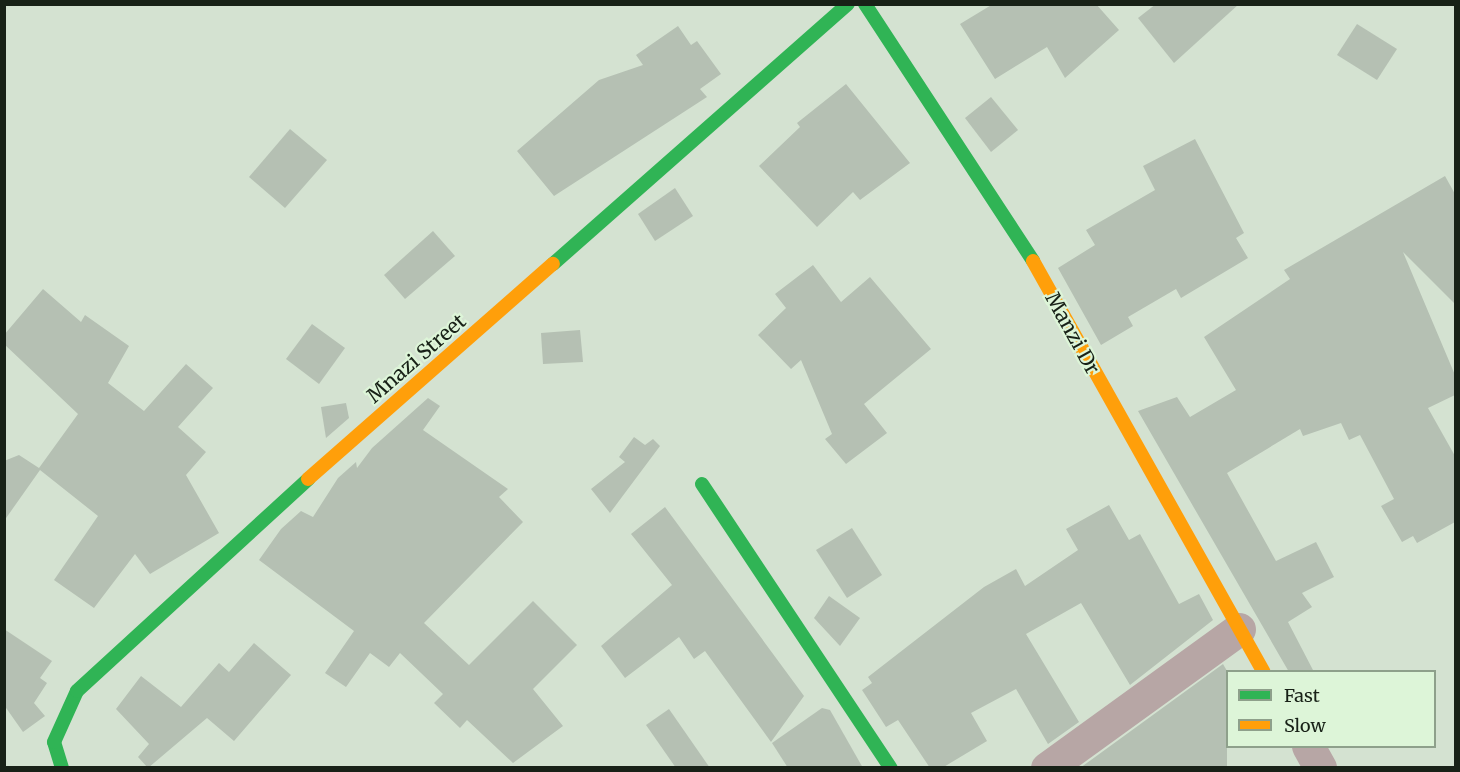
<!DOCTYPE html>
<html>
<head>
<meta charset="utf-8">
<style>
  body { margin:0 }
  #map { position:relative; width:1460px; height:772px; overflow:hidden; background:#d4e2d1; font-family:Merriweather,serif }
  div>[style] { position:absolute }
  .building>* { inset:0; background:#b5c0b3 }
  .street>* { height:33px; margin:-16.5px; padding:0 16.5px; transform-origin:16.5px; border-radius:16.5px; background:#b7a6a5 }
  .fast>* { height:14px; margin:-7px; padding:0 7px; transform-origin:7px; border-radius:7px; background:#30b455 }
  .slow>* { height:14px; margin:-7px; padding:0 7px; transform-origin:7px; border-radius:7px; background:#ff9f0a }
  span { translate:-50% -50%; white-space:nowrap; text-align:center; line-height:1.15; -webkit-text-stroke:4.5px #ddf5d8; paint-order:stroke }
  .street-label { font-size:20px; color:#182117 }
  .frame { position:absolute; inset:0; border:6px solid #182117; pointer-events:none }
  .legend { position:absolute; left:1226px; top:670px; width:210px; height:78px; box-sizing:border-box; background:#ddf5d8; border:2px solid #8ea08b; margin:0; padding:8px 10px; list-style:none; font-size:18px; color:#182117 }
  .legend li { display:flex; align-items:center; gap:12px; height:30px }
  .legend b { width:30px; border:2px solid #8ea08b }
</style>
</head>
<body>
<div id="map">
  <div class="building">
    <div style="clip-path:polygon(993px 4px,1096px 4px,1119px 30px,1065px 78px,1047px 47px,995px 79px,960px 24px)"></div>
    <div style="clip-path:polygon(1156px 4px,1239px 4px,1174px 63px,1138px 18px)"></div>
    <div style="clip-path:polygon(1357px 24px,1397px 49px,1377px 80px,1337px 55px)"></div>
    <div style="clip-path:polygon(678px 26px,691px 45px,697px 41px,721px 74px,700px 89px,707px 97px,554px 196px,517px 151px,599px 80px,643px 65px,636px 55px)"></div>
    <div style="clip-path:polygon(846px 84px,910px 163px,860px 200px,853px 192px,817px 227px,759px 166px,800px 127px,797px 123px)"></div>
    <div style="clip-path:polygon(991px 97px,1018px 130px,991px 152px,965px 118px)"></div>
    <div style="clip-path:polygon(290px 129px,327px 160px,285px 208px,249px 177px)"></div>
    <div style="clip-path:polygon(1195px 139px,1244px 233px,1236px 238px,1248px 258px,1181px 298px,1176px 289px,1128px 317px,1133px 326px,1101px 345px,1058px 268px,1095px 245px,1086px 230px,1155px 190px,1143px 166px)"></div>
    <div style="clip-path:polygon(1445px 176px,1455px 194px,1455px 304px,1403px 252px,1455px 375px,1455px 395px,1428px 408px,1455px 456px,1455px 522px,1417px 543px,1413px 536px,1402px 542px,1381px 506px,1394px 499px,1360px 435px,1349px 440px,1341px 423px,1303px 436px,1300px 429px,1227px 473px,1276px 561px,1316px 542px,1334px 577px,1302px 593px,1312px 607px,1288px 622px,1314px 672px,1289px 672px,1138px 411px,1177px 397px,1190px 417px,1236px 390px,1204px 337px,1290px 279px,1284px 270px)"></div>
    <div style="clip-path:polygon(675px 188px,693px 216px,655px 241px,638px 214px)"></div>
    <div style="clip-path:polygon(433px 231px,455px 256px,405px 299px,384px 275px)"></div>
    <div style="clip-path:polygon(813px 265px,841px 302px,870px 277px,931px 349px,864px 404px,887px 433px,846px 464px,825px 439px,832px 434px,801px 360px,791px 369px,758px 335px,786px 308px,775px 294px)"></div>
    <div style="clip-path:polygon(43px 289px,81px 322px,85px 315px,129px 346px,108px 383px,144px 411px,186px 364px,213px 388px,178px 427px,206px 452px,186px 475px,219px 533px,150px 574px,135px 554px,94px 608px,54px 580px,98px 516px,40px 470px,4px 521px,4px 461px,19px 455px,39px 468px,78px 414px,4px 344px,4px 335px)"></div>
    <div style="clip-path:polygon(312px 324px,345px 348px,319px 384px,286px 359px)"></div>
    <div style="clip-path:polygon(580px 330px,583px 362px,543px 364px,541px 333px)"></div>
    <div style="clip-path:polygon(428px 398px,440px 406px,423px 430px,508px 489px,499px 497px,523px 522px,424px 623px,469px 665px,533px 601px,577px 645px,533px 689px,563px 726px,513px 763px,467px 720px,460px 728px,434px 703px,443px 694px,400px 653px,389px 667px,370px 653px,346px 687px,325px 673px,354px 631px,259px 560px,281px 529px,301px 511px,313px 517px,338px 478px,356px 462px,357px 468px,372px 448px)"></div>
    <div style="clip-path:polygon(346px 403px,349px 418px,326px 438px,321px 407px)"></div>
    <div style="clip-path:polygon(634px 437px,645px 445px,653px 439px,660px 446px,610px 513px,591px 489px,625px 462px,619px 457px)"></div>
    <div style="clip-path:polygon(1109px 505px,1129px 540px,1140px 534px,1179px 604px,1199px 594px,1213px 620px,1130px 685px,1081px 603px,1026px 634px,1079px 722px,1048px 744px,1016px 689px,971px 713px,987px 741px,942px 768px,930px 768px,898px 720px,886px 727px,862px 690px,872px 683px,868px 677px,984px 587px,1016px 569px,1025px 586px,1078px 550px,1066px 529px)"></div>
    <div style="clip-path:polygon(665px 507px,804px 696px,771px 742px,705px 651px,694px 659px,679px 637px,625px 678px,601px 646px,672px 585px,631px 534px)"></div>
    <div style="clip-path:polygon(852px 528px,882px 575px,847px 598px,816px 550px)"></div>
    <div style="clip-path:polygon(829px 596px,860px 618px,840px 646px,814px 618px)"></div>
    <div style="clip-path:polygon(4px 629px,52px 661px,40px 678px,47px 683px,34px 703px,45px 716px,23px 732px,4px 705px)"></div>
    <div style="clip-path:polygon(254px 643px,291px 675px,234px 741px,207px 718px,148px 768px,138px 757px,149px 744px,116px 709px,141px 676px,181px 707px,219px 663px,229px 672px)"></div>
    <div style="clip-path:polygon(1223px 664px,1227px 671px,1227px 768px,1080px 768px)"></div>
    <div style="clip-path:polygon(822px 708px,830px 710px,863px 768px,788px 768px,772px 743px)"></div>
    <div style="clip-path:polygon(669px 709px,710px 768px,676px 768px,646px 725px)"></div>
  </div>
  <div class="street">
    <div style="left:1308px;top:746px;width:25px;rotate:61deg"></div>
    <div style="left:1047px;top:768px;width:237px;rotate:-35.9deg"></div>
  </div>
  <div class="fast">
    <div style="left:865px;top:4px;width:307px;rotate:56.8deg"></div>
    <div style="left:553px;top:264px;width:393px;rotate:-41.4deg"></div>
    <div style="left:702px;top:484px;width:341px;rotate:56.4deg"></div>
    <div style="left:62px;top:768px;width:27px;rotate:-107deg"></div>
    <div style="left:54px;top:742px;width:56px;rotate:-65.7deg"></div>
    <div style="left:77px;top:691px;width:314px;rotate:-42.5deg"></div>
  </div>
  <div class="slow">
    <div style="left:1033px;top:261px;width:471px;rotate:60.7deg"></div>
    <div style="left:308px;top:479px;width:326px;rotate:-41.3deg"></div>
  </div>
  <div class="street-label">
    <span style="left:1073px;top:333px;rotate:61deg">Manzi Dr</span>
    <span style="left:416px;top:358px;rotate:-41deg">Mnazi Street</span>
  </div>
  <div class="frame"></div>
  <ul class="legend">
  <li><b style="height:8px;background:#30b455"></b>Fast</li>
  <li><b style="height:8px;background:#ff9f0a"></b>Slow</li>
  </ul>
</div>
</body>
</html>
